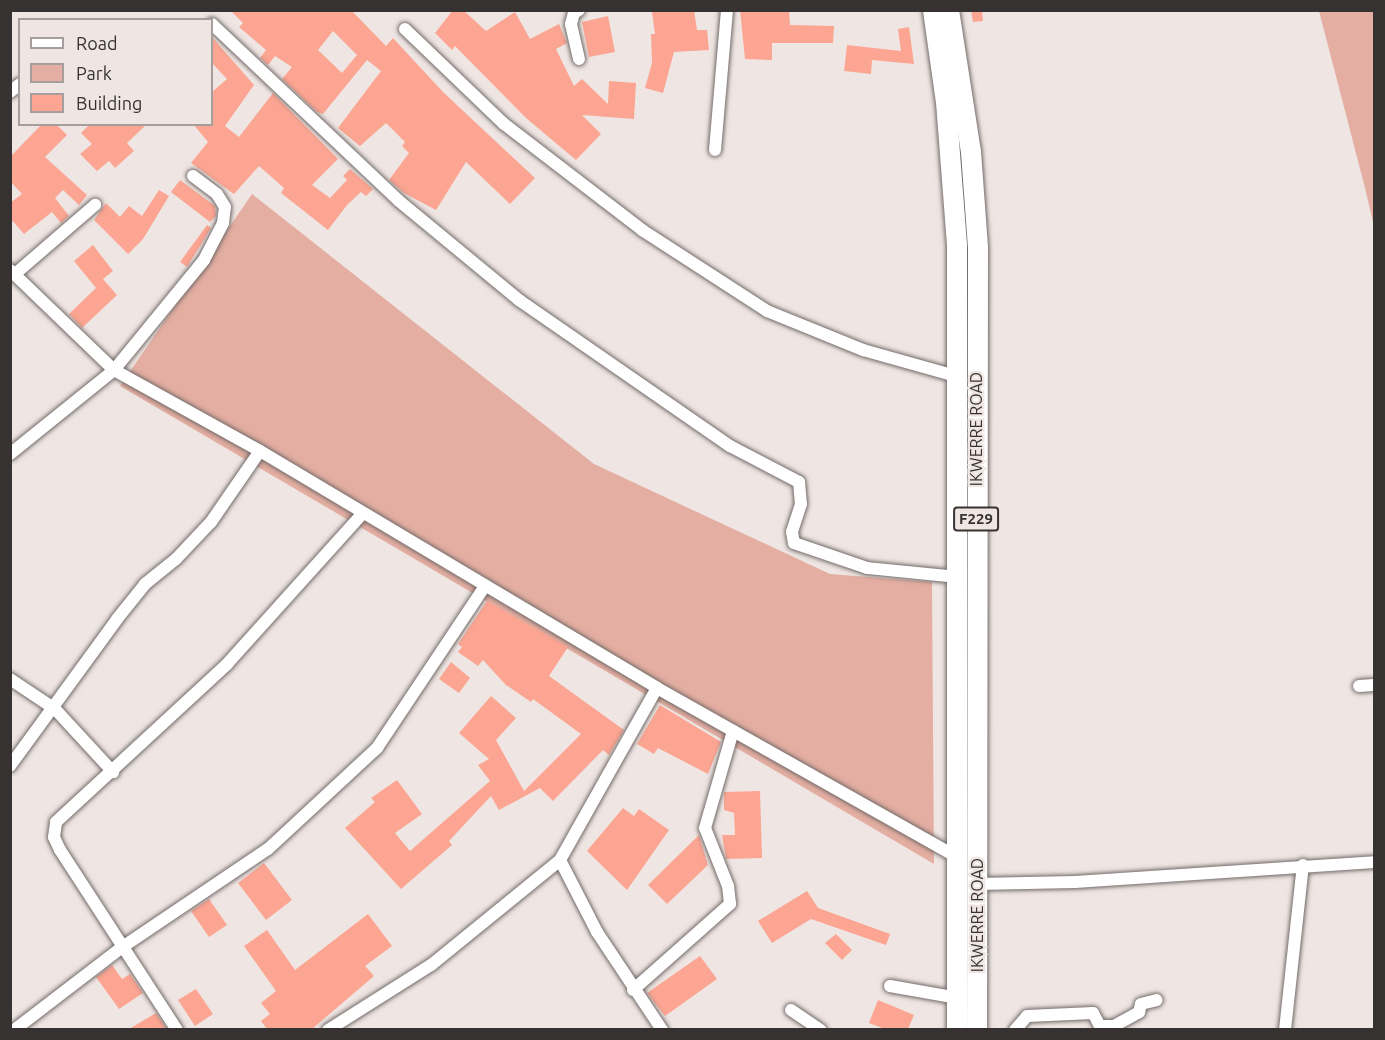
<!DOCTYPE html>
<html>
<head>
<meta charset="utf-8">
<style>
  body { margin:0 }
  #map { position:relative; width:1385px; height:1040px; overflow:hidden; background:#efe6e3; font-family:Ubuntu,sans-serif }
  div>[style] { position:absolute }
  .green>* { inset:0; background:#e4aea2 }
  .building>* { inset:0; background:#fba592 }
  .roads { filter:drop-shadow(0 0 2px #736b69) drop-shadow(0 0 2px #736b69) }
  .street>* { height:12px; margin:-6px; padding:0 6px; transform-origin:6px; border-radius:6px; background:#fff }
  .primary>* { height:20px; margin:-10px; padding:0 10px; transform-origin:10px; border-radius:10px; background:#fff }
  span { translate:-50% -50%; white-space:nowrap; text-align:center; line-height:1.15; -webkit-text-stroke:4.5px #efe6e3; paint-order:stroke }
  .shield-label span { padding:2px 4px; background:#efe6e3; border:2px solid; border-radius:4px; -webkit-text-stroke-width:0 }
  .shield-label { font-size:15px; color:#363231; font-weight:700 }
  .street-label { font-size:16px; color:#363231 }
  .frame { position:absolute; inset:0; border:12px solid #363231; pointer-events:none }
  .legend { position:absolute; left:18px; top:18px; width:195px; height:108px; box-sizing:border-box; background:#efe6e3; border:2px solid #a59e9c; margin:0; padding:8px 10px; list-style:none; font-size:18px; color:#363231 }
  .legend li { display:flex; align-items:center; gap:12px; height:30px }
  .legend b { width:30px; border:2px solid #a59e9c }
</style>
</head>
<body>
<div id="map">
  <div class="green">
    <div style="clip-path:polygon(1319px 11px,1374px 11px,1374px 226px,1364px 184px)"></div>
    <div style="clip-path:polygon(252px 194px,594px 464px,830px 574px,932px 582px,934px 864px,120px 386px)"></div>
  </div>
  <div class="building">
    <div style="clip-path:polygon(evenodd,230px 10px,351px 10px,386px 46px,393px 38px,443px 92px,535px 178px,510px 204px,466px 162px,436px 210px,404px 193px,389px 180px,409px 153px,402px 146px,405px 142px,386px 123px,360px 146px,338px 128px,381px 71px,367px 60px,323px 114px,317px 112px,282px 79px,292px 67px,275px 56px,268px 65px,260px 58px,266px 50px,239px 27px,243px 23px,230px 10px,333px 31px,357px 55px,342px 73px,318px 50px,333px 31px)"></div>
    <div style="clip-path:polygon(453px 10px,463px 10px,486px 31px,515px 12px,530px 39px,559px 24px,567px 43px,556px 49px,574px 86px,582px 79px,608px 104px,609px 81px,636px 83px,634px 119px,582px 115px,601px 134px,576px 160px,526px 118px,455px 46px,452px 50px,435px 33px)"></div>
    <div style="clip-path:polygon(694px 10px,697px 30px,707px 30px,709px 50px,674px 52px,663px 93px,645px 88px,652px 63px,651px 34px,655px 34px,652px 12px)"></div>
    <div style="clip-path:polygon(740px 10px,789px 10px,790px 25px,834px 26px,833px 43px,772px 43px,772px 60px,745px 59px)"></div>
    <div style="clip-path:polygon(971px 10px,982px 10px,983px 21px,973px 22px)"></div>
    <div style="clip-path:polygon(608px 16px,615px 52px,589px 57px,582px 22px)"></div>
    <div style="clip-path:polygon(909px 27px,914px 64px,872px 60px,871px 74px,844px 71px,847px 45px,901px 51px,898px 29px)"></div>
    <div style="clip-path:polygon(212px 37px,254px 85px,225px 126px,239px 137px,273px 93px,338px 159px,312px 185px,330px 198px,347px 180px,343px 176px,350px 169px,373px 189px,366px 196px,361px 192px,347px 205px,328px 230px,281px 193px,284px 188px,259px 166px,234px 194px,191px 163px,208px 142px,193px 124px,212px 124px,212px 92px,227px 79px,212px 63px)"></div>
    <div style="clip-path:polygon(42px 124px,56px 124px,67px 135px,45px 157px,87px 195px,79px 205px,63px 190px,55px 198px,69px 216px,61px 223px,52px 212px,24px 234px,10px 218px,10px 203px,22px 194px,10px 181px,10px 157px)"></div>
    <div style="clip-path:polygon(90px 124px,147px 124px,127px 143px,134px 151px,115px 168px,109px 161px,97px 171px,80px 154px,92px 144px,81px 133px)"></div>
    <div style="clip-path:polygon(180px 180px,215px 206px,216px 216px,210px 222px,171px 192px)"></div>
    <div style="clip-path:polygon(159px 190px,169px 196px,143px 239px,128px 254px,94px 220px,106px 203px,120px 217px,129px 206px,142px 216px)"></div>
    <div style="clip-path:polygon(207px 225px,211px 228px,187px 267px,180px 262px)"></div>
    <div style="clip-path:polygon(93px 245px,113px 271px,103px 279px,117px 295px,82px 328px,69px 314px,96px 288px,74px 261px)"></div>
    <div style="clip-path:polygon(487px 601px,568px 647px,549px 676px,624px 730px,609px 755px,603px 750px,553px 801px,540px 788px,499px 810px,491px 796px,449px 841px,452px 845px,401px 889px,345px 828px,375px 802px,371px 798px,397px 780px,422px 814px,395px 833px,410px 851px,490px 781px,478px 765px,489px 759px,459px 733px,491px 696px,516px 718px,496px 740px,524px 791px,581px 734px,533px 699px,531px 702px,506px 685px,483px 660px,478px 666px,458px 652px,462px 647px,458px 644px)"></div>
    <div style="clip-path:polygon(451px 662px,470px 678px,459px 693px,439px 679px)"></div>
    <div style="clip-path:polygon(660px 705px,721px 742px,708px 774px,658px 748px,654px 754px,637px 744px)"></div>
    <div style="clip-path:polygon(760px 791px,762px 858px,726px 859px,722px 835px,735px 835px,734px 813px,724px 810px,724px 792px)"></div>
    <div style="clip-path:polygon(623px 808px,634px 816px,639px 809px,669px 830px,627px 890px,587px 851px)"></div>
    <div style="clip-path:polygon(699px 835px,708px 865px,667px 904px,648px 885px)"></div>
    <div style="clip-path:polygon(264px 863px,292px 900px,266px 920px,238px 883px)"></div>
    <div style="clip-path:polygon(807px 891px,818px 908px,890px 934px,886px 945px,811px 919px,772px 943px,758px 921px)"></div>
    <div style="clip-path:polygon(209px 899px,227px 925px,209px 937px,191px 911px)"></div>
    <div style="clip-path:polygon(368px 914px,392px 946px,365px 966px,374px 976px,312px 1029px,267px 1029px,261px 1021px,270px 1014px,261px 1003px,276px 991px,244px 946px,267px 930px,295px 970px)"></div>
    <div style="clip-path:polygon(836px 934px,852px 950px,842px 960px,825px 943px)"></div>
    <div style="clip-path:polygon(700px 956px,717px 979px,665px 1016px,647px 993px)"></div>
    <div style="clip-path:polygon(112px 965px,122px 979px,130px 974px,143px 993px,119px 1009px,96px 977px)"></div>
    <div style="clip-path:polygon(196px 989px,213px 1014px,195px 1026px,178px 1000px)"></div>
    <div style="clip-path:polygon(878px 1000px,914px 1015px,908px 1029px,885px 1029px,869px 1023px)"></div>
    <div style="clip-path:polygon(156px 1013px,167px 1029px,129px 1029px)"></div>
  </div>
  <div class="roads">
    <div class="street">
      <div style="left:212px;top:24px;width:257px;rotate:43.4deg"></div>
      <div style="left:399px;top:201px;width:156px;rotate:39.5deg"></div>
      <div style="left:519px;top:300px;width:257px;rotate:34.7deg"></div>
      <div style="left:730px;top:446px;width:78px;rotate:27.6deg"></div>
      <div style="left:799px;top:482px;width:22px;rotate:85deg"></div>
      <div style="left:801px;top:504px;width:29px;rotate:108deg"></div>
      <div style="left:792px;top:532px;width:11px;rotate:80deg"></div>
      <div style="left:794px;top:543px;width:77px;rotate:18.9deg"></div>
      <div style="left:867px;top:568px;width:90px;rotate:5.7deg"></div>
      <div style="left:405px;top:29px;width:137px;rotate:43.8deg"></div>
      <div style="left:504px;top:124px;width:174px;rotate:37.5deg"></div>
      <div style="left:642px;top:230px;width:149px;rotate:32.9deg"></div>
      <div style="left:767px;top:311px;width:104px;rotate:22.1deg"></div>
      <div style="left:863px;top:350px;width:100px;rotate:15.7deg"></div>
      <div style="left:579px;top:59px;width:36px;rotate:-103deg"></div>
      <div style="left:571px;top:24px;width:11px;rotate:-75deg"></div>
      <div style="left:574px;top:13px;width:6px;rotate:-31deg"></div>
      <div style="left:10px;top:92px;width:13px;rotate:-39deg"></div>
      <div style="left:715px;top:150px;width:141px;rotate:-85.1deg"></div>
      <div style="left:10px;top:270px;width:144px;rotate:43.9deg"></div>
      <div style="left:114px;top:370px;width:167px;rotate:29deg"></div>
      <div style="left:260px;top:451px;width:462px;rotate:30.8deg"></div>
      <div style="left:657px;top:688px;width:348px;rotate:29.4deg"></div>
      <div style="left:15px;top:274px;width:106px;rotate:-40.8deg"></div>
      <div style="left:10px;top:454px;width:134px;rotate:-38.9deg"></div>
      <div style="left:114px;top:370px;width:142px;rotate:-50.7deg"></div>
      <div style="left:204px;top:260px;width:42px;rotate:-62.8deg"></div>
      <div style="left:223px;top:223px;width:16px;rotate:-83deg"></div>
      <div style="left:225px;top:207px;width:15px;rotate:-122deg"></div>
      <div style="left:217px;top:194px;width:30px;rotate:-143deg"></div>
      <div style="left:10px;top:679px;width:54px;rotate:33.7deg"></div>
      <div style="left:55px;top:709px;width:86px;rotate:47.4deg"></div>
      <div style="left:1359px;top:686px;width:15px;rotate:-4deg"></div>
      <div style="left:10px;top:766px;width:182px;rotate:-53.9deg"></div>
      <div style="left:117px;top:619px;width:45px;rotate:-51.3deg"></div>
      <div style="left:145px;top:584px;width:40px;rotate:-39deg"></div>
      <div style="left:176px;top:559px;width:51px;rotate:-46.6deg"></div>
      <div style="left:211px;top:522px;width:86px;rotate:-55.4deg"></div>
      <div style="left:560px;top:860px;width:81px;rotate:62.8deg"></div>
      <div style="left:597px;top:932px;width:118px;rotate:56.4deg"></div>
      <div style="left:977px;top:884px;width:98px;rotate:-1.2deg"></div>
      <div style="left:1075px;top:882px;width:300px;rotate:-3.8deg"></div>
      <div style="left:890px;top:986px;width:69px;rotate:10deg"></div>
      <div style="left:633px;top:990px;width:130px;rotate:-41.6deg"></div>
      <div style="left:730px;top:904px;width:18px;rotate:-96deg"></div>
      <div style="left:728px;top:886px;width:62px;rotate:-111.6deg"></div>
      <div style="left:705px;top:828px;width:101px;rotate:-73.9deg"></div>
      <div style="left:791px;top:1010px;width:36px;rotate:34deg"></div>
      <div style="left:14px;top:1030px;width:135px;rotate:-37.5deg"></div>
      <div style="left:121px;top:948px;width:177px;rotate:-34deg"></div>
      <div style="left:268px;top:849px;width:149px;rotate:-42.8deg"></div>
      <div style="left:377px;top:748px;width:195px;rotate:-56.3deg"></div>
      <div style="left:177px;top:1030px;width:215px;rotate:-123deg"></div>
      <div style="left:60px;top:850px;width:14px;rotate:-115deg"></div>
      <div style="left:54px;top:837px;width:15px;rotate:-82deg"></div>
      <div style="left:56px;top:822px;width:233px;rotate:-42.7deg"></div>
      <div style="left:227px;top:664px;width:203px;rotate:-48deg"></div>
      <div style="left:328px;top:1030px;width:122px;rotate:-32.3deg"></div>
      <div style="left:431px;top:965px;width:166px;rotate:-39.1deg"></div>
      <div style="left:560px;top:860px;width:197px;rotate:-60.6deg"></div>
      <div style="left:1015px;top:1030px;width:18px;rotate:-49deg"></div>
      <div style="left:1027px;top:1016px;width:66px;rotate:-2.6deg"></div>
      <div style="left:1093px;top:1013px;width:15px;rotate:62deg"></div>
      <div style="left:1100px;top:1026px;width:14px"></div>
      <div style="left:1114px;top:1026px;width:29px;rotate:-29deg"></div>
      <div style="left:1139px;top:1012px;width:8px;rotate:-76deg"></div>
      <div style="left:1141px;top:1004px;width:16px;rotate:-14deg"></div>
      <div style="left:1285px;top:1030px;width:166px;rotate:-83.8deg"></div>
    </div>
    <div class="primary">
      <div style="left:933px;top:10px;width:93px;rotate:82deg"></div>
      <div style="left:946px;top:102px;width:143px;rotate:85.6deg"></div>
      <div style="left:957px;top:245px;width:785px;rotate:90deg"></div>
      <div style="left:949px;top:10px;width:144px;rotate:81.2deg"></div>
      <div style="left:971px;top:152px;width:96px;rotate:85.8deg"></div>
      <div style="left:978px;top:248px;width:782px;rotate:90.07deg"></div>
    </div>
  </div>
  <div class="shield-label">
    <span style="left:976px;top:519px">F229</span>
  </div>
  <div class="street-label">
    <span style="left:976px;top:429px;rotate:-90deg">IKWERRE ROAD</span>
    <span style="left:977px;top:915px;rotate:-90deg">IKWERRE ROAD</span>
  </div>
  <div class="frame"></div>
  <ul class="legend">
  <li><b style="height:8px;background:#fff"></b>Road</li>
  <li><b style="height:16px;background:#e4aea2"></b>Park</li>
  <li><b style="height:16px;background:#fba592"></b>Building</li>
  </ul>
</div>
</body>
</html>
